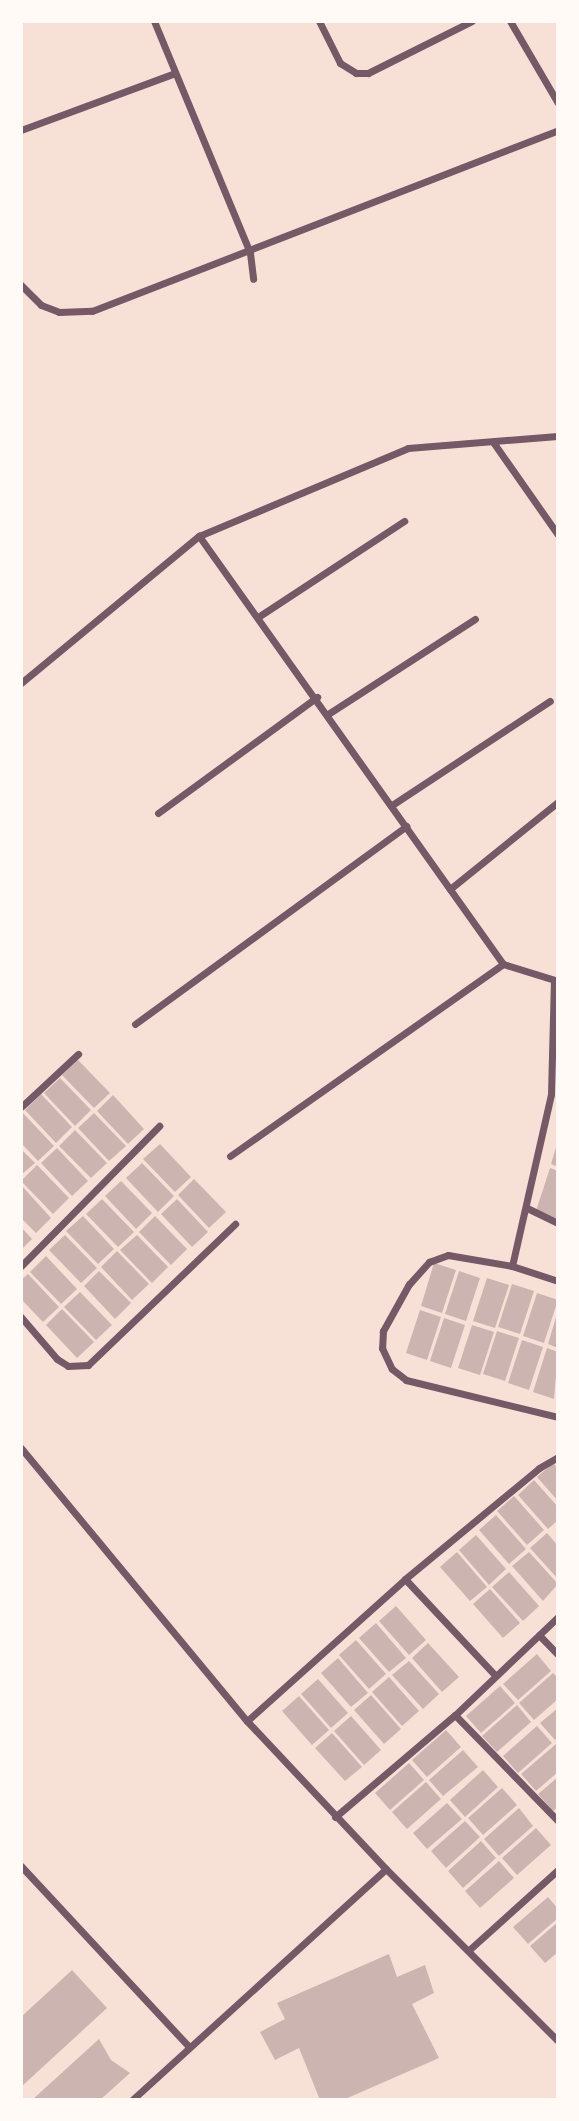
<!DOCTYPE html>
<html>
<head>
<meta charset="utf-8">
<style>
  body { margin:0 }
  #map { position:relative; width:579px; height:2121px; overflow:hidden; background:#f7e1d7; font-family:Arial,sans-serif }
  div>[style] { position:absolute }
  .building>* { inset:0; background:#ccb4b1 }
  .minor>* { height:7px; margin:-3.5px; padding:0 3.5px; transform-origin:3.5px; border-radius:3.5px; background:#755966 }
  span { translate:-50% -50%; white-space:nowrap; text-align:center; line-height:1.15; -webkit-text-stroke:6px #fffaf5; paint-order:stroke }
  .frame { position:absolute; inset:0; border:23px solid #fffaf5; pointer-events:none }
</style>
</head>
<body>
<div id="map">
  <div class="building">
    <div style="clip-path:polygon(78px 1060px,110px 1093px,94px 1108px,62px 1075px)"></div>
    <div style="clip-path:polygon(60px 1078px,91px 1110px,75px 1126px,44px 1093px)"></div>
    <div style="clip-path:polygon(41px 1094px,72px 1127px,56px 1143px,25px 1110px)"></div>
    <div style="clip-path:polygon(113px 1095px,144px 1129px,128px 1144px,97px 1111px)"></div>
    <div style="clip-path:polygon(21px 1111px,54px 1146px,38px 1161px,21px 1143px)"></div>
    <div style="clip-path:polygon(94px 1113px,126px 1146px,109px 1161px,78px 1128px)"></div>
    <div style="clip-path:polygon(75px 1130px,107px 1163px,91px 1178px,59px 1146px)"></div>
    <div style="clip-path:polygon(160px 1144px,191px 1177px,175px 1192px,143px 1159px)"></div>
    <div style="clip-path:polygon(557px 1144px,558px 1144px,558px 1167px,551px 1164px)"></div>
    <div style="clip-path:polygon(57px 1148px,88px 1181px,72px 1196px,41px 1163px)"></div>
    <div style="clip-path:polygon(21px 1149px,35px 1163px,21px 1175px)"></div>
    <div style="clip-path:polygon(142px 1163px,174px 1196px,158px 1212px,126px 1178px)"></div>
    <div style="clip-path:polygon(37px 1165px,69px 1198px,53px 1214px,21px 1181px)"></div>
    <div style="clip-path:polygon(550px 1168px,558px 1171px,558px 1219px,536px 1211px)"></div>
    <div style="clip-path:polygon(194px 1179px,226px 1212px,209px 1228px,178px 1195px)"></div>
    <div style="clip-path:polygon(121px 1181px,152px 1213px,136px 1229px,105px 1196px)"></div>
    <div style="clip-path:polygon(21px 1185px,51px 1218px,36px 1233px,21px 1218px)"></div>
    <div style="clip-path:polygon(102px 1199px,134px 1232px,118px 1247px,86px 1214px)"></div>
    <div style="clip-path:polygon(177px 1199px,208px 1232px,192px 1247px,161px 1214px)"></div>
    <div style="clip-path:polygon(83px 1216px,114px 1249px,98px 1264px,66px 1231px)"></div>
    <div style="clip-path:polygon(155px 1216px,187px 1249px,171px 1265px,139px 1232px)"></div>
    <div style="clip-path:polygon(21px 1227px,32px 1239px,21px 1250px)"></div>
    <div style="clip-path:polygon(65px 1235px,97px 1268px,81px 1283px,49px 1250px)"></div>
    <div style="clip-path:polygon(137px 1235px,168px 1267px,152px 1283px,120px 1250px)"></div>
    <div style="clip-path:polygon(117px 1251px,149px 1284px,132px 1300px,101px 1267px)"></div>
    <div style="clip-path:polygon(46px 1256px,77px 1289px,61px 1304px,30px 1272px)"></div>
    <div style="clip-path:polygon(434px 1263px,456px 1270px,442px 1313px,421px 1306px)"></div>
    <div style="clip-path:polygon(99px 1271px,131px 1303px,115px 1319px,84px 1286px)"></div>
    <div style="clip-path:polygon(459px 1271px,480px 1278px,466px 1321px,445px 1314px)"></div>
    <div style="clip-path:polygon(28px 1274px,59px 1307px,43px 1322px,21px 1299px,21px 1280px)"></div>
    <div style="clip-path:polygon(487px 1278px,509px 1285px,495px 1328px,473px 1321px)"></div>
    <div style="clip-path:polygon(512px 1284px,534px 1291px,520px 1334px,498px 1327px)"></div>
    <div style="clip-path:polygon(80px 1292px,112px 1325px,96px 1340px,64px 1307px)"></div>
    <div style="clip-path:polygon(537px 1293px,558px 1300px,544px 1343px,523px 1336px)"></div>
    <div style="clip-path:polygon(62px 1309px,94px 1342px,77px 1358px,46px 1325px)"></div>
    <div style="clip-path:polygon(420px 1310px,441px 1317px,427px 1360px,406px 1353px)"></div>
    <div style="clip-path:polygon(557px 1314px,558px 1314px,558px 1348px,548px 1344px)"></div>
    <div style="clip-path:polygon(444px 1318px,465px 1325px,451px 1368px,430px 1361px)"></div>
    <div style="clip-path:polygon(472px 1325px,494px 1332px,480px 1375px,458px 1368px)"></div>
    <div style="clip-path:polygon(497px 1331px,519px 1338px,505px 1381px,483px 1374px)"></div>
    <div style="clip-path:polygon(522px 1340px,543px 1347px,529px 1390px,508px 1383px)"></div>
    <div style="clip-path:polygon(547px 1348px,558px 1352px,554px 1399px,533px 1392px)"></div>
    <div style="clip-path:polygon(553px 1463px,558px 1468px,558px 1501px,537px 1477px)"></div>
    <div style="clip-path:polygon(534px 1480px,558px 1507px,558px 1520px,548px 1529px,518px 1495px)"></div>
    <div style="clip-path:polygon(514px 1496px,544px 1530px,527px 1545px,497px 1511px)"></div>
    <div style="clip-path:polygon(496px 1515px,526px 1549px,509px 1564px,479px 1530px)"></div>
    <div style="clip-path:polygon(547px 1533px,558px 1546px,558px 1579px,530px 1548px)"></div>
    <div style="clip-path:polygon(476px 1535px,506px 1569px,489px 1585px,459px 1550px)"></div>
    <div style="clip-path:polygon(457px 1552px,487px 1587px,470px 1601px,440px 1567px)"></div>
    <div style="clip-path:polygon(529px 1552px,558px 1584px,543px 1601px,512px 1566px)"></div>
    <div style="clip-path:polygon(509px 1572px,539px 1606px,523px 1621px,492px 1587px)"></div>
    <div style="clip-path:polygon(490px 1589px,520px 1623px,503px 1638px,473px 1604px)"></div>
    <div style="clip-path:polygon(396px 1606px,426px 1640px,409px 1655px,379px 1621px)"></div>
    <div style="clip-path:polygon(376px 1623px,406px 1658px,389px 1672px,359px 1638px)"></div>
    <div style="clip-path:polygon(356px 1640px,386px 1674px,369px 1689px,339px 1655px)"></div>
    <div style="clip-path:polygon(428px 1643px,459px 1677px,442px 1692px,412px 1658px)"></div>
    <div style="clip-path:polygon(537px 1654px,551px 1671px,518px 1700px,503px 1684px)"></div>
    <div style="clip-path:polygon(338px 1658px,368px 1693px,351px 1707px,321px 1673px)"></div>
    <div style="clip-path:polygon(409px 1661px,439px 1694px,423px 1709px,392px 1675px)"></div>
    <div style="clip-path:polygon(553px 1673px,558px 1678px,558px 1699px,534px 1720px,519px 1703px)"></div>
    <div style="clip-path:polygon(389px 1677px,419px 1711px,402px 1726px,372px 1692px)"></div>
    <div style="clip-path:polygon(318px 1679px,348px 1713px,331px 1728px,301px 1694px)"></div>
    <div style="clip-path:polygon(500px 1686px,515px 1703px,481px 1733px,466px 1716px)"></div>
    <div style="clip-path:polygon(371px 1695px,401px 1729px,384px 1744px,354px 1710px)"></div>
    <div style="clip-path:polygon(299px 1696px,329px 1730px,312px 1745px,282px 1711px)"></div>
    <div style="clip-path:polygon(517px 1705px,531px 1722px,497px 1752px,482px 1736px)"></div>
    <div style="clip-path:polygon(558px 1708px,558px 1737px,555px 1740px,540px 1723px)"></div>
    <div style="clip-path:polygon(351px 1716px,381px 1750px,364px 1765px,334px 1731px)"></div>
    <div style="clip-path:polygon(537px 1726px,552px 1743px,518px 1773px,503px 1756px)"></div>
    <div style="clip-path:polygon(446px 1730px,461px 1747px,427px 1777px,412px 1760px)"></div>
    <div style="clip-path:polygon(332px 1733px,362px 1767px,345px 1781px,315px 1748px)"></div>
    <div style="clip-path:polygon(556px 1744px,558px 1772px,536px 1791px,521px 1774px)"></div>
    <div style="clip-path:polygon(463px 1750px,478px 1767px,443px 1796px,429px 1780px)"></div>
    <div style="clip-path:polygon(409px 1763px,424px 1780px,390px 1810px,375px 1793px)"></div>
    <div style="clip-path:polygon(483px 1770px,498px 1787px,465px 1817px,450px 1800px)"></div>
    <div style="clip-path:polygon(558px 1777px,558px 1807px,553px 1811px,538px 1794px)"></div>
    <div style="clip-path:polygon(426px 1782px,441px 1799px,407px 1829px,392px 1812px)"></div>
    <div style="clip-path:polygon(502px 1788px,517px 1805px,483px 1835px,468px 1818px)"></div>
    <div style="clip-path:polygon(447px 1803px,462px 1819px,427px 1849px,413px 1833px)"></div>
    <div style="clip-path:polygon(519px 1808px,533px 1826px,499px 1856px,484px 1839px)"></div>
    <div style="clip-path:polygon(465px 1821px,480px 1837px,446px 1868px,431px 1851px)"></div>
    <div style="clip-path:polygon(536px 1828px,551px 1845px,517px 1875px,502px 1858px)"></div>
    <div style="clip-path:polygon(481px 1841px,496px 1858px,463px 1888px,448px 1871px)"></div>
    <div style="clip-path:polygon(499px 1861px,514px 1878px,480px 1908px,465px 1891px)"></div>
    <div style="clip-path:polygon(548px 1897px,558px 1909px,558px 1918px,528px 1944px,513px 1927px)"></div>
    <div style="clip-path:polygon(558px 1922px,558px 1952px,545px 1963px,530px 1946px)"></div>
    <div style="clip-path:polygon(389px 1954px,397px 1977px,425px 1965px,434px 1993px,412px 2004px,439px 2058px,343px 2100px,320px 2100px,299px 2048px,275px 2060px,260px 2032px,285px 2019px,277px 2003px)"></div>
    <div style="clip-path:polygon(72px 1970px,107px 2008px,21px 2087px,21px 2017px)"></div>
    <div style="clip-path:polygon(99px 2039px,111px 2060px,130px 2073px,100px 2100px,32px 2100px)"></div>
  </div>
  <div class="minor">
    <div style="left:154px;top:21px;width:251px;rotate:67.5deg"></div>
    <div style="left:250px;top:253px;width:26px;rotate:83deg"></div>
    <div style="left:319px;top:21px;width:47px;rotate:63.4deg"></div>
    <div style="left:340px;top:63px;width:19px;rotate:32deg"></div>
    <div style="left:356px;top:73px;width:12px"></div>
    <div style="left:368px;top:73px;width:116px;rotate:-26.6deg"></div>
    <div style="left:510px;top:21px;width:95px;rotate:59.7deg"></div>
    <div style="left:21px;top:130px;width:164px;rotate:-20.3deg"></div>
    <div style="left:21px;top:285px;width:28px;rotate:45deg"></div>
    <div style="left:41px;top:305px;width:19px;rotate:21deg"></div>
    <div style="left:59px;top:312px;width:33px;rotate:-2deg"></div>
    <div style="left:92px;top:311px;width:500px;rotate:-21.2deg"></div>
    <div style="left:493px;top:442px;width:113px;rotate:55deg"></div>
    <div style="left:199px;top:536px;width:525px;rotate:54.61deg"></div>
    <div style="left:503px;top:964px;width:58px;rotate:17.2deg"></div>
    <div style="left:258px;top:617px;width:175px;rotate:-33.3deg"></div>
    <div style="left:21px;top:683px;width:231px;rotate:-39.6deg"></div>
    <div style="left:199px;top:536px;width:227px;rotate:-22.8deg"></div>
    <div style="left:408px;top:448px;width:150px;rotate:-4.6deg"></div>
    <div style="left:328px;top:714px;width:175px;rotate:-32.9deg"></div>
    <div style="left:392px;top:805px;width:189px;rotate:-33.4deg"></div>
    <div style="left:158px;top:813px;width:197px;rotate:-36.1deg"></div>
    <div style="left:450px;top:889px;width:139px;rotate:-38.9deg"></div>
    <div style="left:135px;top:1024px;width:336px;rotate:-36.1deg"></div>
    <div style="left:21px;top:1107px;width:78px;rotate:-42.9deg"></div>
    <div style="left:230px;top:1156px;width:334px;rotate:-35.1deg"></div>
    <div style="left:527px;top:1208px;width:34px;rotate:26deg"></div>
    <div style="left:21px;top:1266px;width:197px;rotate:-45.4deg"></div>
    <div style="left:512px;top:1266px;width:176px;rotate:-77.2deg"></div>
    <div style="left:551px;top:1094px;width:114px;rotate:-88.5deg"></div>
    <div style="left:558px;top:1281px;width:48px;rotate:-161.9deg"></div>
    <div style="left:512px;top:1266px;width:65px;rotate:-170.2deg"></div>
    <div style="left:448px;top:1255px;width:20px;rotate:160deg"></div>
    <div style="left:429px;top:1262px;width:30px;rotate:132deg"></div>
    <div style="left:409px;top:1284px;width:54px;rotate:119deg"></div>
    <div style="left:383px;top:1331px;width:17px;rotate:93deg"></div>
    <div style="left:382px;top:1348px;width:23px;rotate:65deg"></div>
    <div style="left:392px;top:1369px;width:18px;rotate:38deg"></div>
    <div style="left:406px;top:1380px;width:156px;rotate:13.7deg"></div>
    <div style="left:21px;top:1317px;width:55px;rotate:49.4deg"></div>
    <div style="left:57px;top:1359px;width:13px;rotate:32deg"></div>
    <div style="left:68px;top:1366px;width:20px;rotate:-3deg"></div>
    <div style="left:88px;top:1365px;width:204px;rotate:-43.8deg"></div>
    <div style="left:21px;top:1448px;width:354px;rotate:50.4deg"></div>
    <div style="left:247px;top:1721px;width:203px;rotate:46.8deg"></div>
    <div style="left:386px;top:1869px;width:243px;rotate:45deg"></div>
    <div style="left:405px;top:1579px;width:130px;rotate:46.9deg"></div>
    <div style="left:539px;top:1635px;width:28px;rotate:46deg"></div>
    <div style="left:455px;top:1715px;width:148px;rotate:45.8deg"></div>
    <div style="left:247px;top:1721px;width:212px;rotate:-41.9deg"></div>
    <div style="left:405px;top:1579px;width:174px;rotate:-39.6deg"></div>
    <div style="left:539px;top:1468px;width:22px;rotate:-30deg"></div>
    <div style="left:335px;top:1817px;width:157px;rotate:-40.4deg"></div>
    <div style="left:455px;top:1715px;width:142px;rotate:-43.6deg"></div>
    <div style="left:21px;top:1866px;width:246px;rotate:47.1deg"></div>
    <div style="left:469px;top:1950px;width:120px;rotate:-42deg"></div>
    <div style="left:132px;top:2100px;width:343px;rotate:-42.3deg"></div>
  </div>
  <div class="frame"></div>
</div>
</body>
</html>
